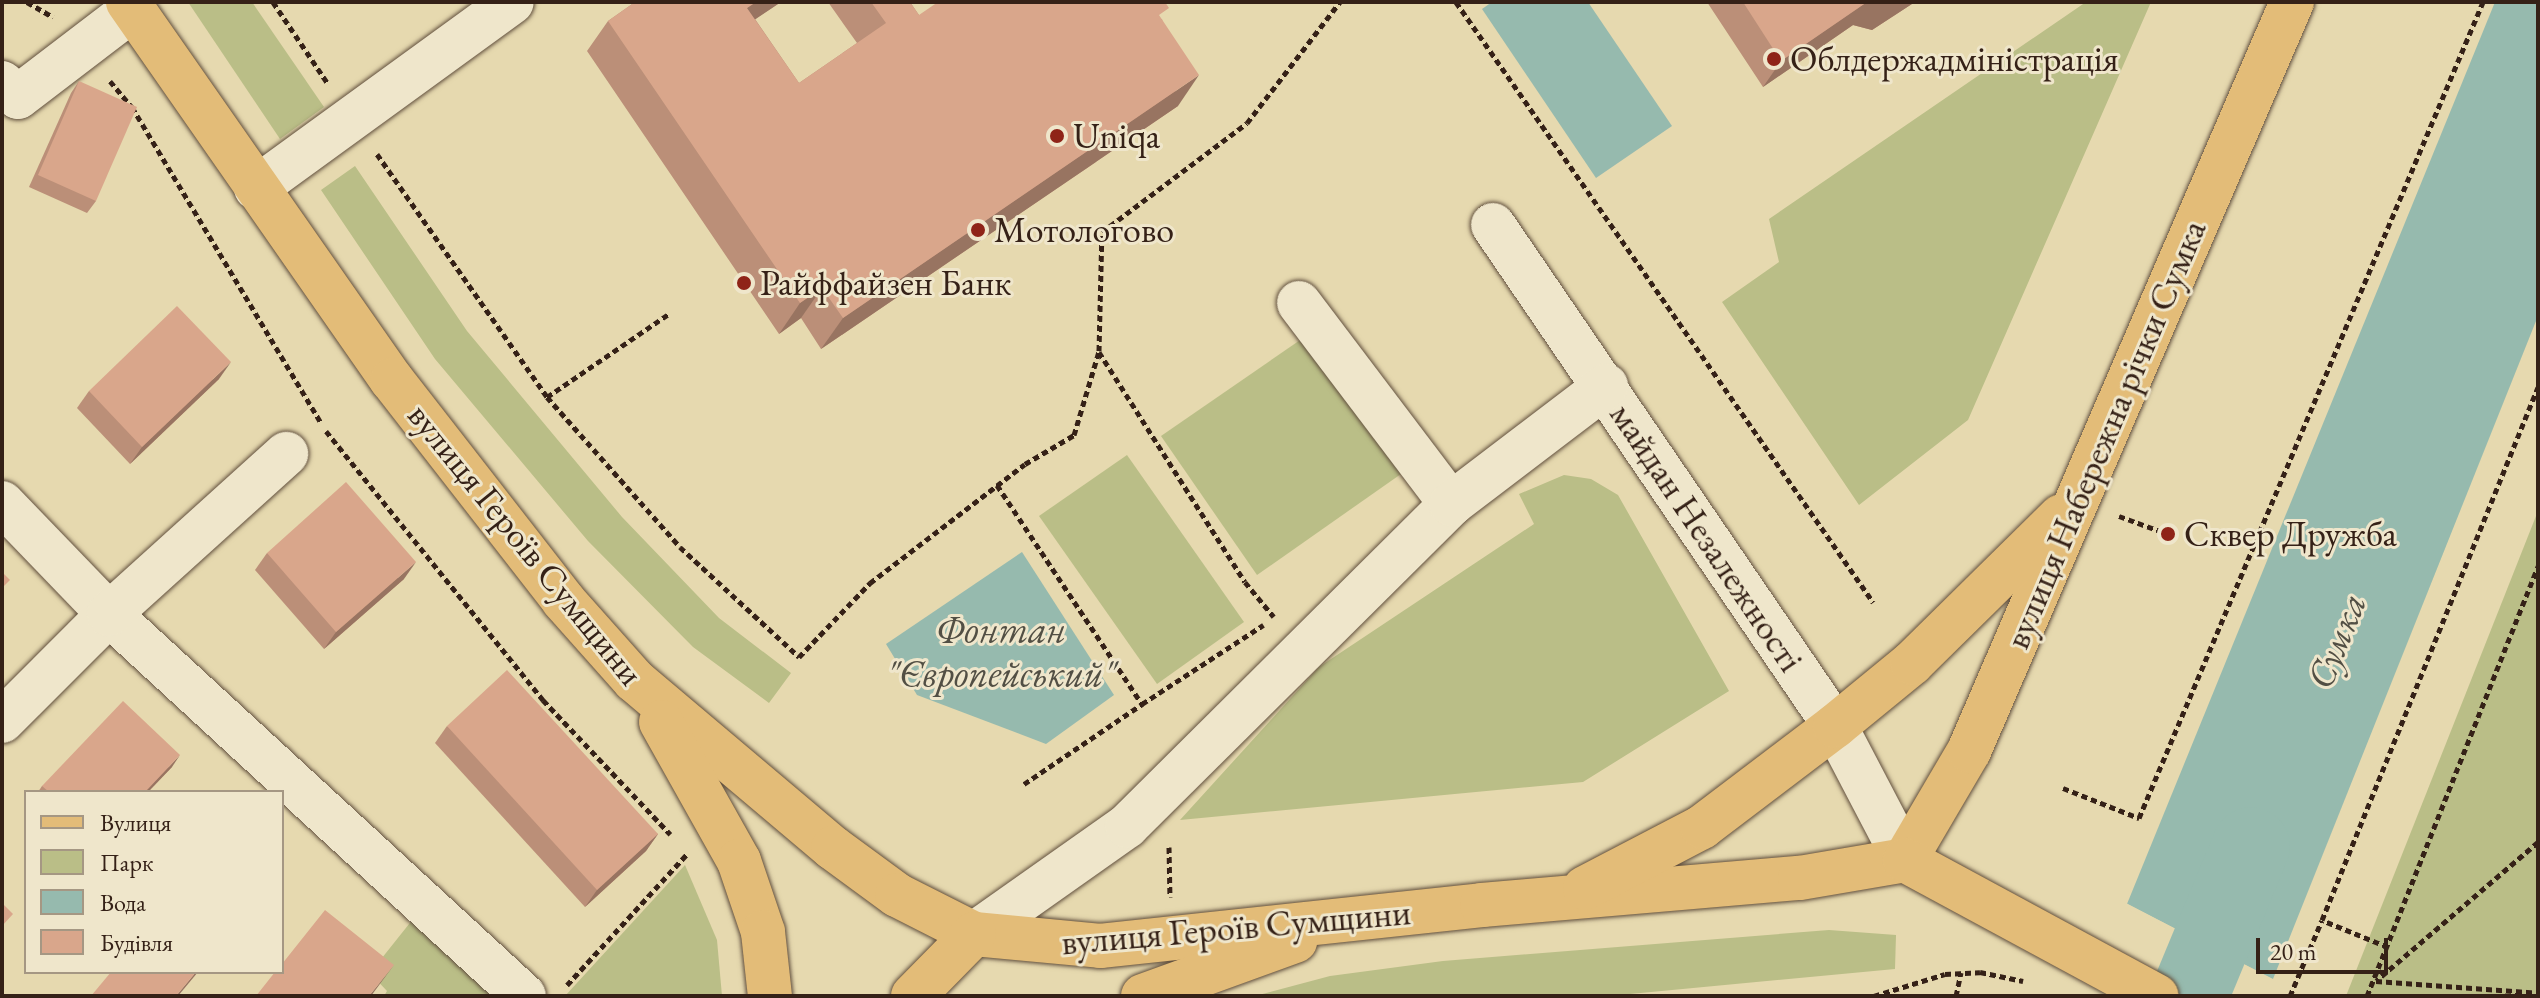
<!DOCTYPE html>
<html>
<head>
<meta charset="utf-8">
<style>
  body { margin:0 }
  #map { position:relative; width:2540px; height:998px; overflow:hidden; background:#e6d9af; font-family:"EB Garamond",serif }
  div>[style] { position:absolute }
  .green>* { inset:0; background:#babe87 }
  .water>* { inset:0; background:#96baae }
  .pier>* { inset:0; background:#e6d9af }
  .river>* { height:78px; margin:-39px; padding:0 39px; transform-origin:39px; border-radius:39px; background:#96baae }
  .path>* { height:5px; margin-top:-2.5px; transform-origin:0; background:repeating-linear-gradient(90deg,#352117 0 6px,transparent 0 10px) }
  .roads { filter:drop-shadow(0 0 2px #614f3d) drop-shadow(0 0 2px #614f3d) }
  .minor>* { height:44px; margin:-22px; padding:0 22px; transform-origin:22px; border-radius:22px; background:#efe6cb }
  .major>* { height:44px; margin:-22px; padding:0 22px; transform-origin:22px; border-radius:22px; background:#e3bc78 }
  .wall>* { inset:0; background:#bb8f78 }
  .shaded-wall>* { inset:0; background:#987461 }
  .building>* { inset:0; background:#d9a68b }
  .dots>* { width:22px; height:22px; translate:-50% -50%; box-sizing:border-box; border:4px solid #efe6cb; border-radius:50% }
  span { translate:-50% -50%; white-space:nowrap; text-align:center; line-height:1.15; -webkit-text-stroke:6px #efe6cb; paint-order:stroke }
  .poi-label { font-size:36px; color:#352117 }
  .left { translate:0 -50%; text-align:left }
  .street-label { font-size:36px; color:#352117 }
  .water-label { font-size:38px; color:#524f44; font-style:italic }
  .frame { position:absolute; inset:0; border:4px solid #352117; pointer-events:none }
  .legend { position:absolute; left:24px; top:790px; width:260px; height:184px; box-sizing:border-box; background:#efe6cb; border:2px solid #a59783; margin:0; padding:10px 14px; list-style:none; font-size:24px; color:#352117 }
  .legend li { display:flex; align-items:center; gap:16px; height:40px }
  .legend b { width:40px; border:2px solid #a59783 }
  .scale { position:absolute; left:2256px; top:938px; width:132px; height:36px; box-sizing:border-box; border:4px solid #352117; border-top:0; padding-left:10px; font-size:24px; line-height:28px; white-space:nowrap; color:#352117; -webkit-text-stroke:6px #efe6cb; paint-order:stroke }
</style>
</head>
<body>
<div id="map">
  <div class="green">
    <div style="clip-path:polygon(188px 2px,252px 2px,324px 107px,280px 139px)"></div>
    <div style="clip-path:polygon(2086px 2px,2151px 2px,1968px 420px,1859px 505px,1722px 302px,1779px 262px,1769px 219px)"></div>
    <div style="clip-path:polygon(355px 166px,467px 331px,622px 517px,719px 618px,791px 673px,769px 703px,693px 647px,588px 541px,435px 359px,321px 190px)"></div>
    <div style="clip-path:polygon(1306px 336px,1401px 474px,1257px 575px,1161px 436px)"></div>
    <div style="clip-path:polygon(1127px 455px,1244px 622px,1157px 684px,1039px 516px)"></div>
    <div style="clip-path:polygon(1564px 475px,1591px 479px,1618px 495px,1729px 691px,1583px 782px,1180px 820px,1319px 667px,1534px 524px,1519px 494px)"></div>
    <div style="clip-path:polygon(2538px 511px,2538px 996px,2346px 996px)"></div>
    <div style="clip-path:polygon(685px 865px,717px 940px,722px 996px,565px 996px)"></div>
    <div style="clip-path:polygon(417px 914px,506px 996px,384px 996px,387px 991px,370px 973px)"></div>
    <div style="clip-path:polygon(1829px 930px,1896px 935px,1895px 969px,1609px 996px,1255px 996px,1330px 976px,1443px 961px)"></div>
  </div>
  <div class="water">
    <div style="clip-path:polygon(1492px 2px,1588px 2px,1672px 126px,1596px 178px,1482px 9px)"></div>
    <div style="clip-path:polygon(2495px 2px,2538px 2px,2538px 316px,2273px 979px,2127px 904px)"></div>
    <div style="clip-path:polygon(1022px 552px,1114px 695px,1046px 744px,917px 695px,886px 644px)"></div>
  </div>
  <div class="pier">
    <div style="clip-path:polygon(2124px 902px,2276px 981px,2125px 908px)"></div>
  </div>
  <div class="river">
    <div style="left:2189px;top:996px;width:162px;rotate:-67.5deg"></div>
  </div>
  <div class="path">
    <div style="left:27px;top:2px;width:30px;rotate:30deg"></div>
    <div style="left:273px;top:2px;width:99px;rotate:56.1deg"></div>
    <div style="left:1456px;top:2px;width:731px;rotate:55.2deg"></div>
    <div style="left:110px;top:81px;width:34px;rotate:50deg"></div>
    <div style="left:132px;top:107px;width:368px;rotate:59.1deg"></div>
    <div style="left:377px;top:154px;width:297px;rotate:55deg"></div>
    <div style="left:547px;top:397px;width:200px;rotate:48.4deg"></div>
    <div style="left:680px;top:547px;width:162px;rotate:42.7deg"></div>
    <div style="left:799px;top:657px;width:103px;rotate:-46.2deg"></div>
    <div style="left:870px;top:583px;width:195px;rotate:-37.5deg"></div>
    <div style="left:1025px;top:464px;width:57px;rotate:-30.6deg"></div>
    <div style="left:1074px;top:435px;width:88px;rotate:-73.4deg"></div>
    <div style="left:1099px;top:351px;width:119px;rotate:-88.6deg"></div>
    <div style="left:1102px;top:232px;width:181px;rotate:-36.9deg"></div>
    <div style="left:1247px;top:123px;width:153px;rotate:-52.5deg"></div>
    <div style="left:1099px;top:352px;width:272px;rotate:57.6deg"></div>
    <div style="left:1245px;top:582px;width:45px;rotate:50.4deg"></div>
    <div style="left:547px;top:397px;width:149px;rotate:-34.3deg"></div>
    <div style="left:326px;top:431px;width:346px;rotate:51.1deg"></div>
    <div style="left:543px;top:700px;width:185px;rotate:46.5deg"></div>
    <div style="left:997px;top:485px;width:263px;rotate:56.5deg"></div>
    <div style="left:1142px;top:704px;width:145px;rotate:-33.1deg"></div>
    <div style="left:2119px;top:516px;width:52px;rotate:20.2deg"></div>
    <div style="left:1024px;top:784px;width:143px;rotate:-34.1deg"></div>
    <div style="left:2063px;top:788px;width:82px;rotate:21.5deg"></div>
    <div style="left:2139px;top:818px;width:886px;rotate:-67.14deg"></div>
    <div style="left:2538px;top:842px;width:213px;rotate:139.4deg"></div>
    <div style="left:2376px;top:981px;width:162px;rotate:4.2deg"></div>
    <div style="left:1169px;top:847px;width:50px;rotate:88.9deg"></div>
    <div style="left:2388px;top:947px;width:71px;rotate:-157.8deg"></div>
    <div style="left:2322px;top:920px;width:575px;rotate:-67.94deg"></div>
    <div style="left:567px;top:985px;width:178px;rotate:-47.5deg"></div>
    <div style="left:1874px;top:996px;width:74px;rotate:-17.2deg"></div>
    <div style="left:1945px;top:974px;width:35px;rotate:-3deg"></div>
    <div style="left:1980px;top:972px;width:44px;rotate:11.8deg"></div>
    <div style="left:1956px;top:996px;width:24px;rotate:-78deg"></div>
    <div style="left:2290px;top:996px;width:82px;rotate:-67.2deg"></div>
    <div style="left:2367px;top:996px;width:463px;rotate:-68.3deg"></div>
  </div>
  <div class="roads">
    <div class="minor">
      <div style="left:2px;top:83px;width:21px;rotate:41deg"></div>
      <div style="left:18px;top:97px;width:145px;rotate:-37.4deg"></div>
      <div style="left:256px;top:188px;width:316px;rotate:-36deg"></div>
      <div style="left:1493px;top:225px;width:607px;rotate:55.68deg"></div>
      <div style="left:1835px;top:726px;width:151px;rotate:62.4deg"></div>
      <div style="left:1299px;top:303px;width:252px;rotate:52.9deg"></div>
      <div style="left:2px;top:503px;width:154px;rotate:46.1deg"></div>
      <div style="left:109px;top:614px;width:564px;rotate:42.63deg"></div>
      <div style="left:2px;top:721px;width:151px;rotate:-45deg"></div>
      <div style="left:109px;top:614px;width:239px;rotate:-42.1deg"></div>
      <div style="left:974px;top:934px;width:187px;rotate:-35.2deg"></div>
      <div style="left:1127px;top:826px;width:457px;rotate:-44.8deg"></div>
      <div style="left:1451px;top:504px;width:195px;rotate:-37.3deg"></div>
    </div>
    <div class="major">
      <div style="left:128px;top:2px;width:461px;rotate:55.1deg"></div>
      <div style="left:392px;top:380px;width:279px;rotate:52.1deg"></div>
      <div style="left:563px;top:600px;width:107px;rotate:48.4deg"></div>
      <div style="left:634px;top:680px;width:260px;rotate:40.2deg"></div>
      <div style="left:833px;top:848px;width:79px;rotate:36.3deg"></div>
      <div style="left:897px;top:895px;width:86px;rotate:26.9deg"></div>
      <div style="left:974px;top:934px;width:127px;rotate:5.4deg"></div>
      <div style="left:1100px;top:946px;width:384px;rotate:-6.1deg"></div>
      <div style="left:1482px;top:905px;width:319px;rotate:-4.9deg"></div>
      <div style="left:1800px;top:878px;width:107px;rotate:-9.7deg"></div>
      <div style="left:661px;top:722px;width:159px;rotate:60.7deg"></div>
      <div style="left:739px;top:861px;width:75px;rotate:71.3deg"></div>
      <div style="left:763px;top:932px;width:64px;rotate:83.8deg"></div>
      <div style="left:1905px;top:860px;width:126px;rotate:-59.6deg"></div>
      <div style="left:1969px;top:751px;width:816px;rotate:-66.67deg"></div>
      <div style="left:1905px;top:860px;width:286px;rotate:28.4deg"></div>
      <div style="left:1585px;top:888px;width:132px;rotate:-27.5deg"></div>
      <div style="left:1702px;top:827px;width:167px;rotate:-37.2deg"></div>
      <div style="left:1835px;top:726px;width:99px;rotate:-39.3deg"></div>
      <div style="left:1912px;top:663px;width:209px;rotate:-44.6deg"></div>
      <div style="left:913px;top:996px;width:87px;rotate:-45.5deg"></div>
      <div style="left:1143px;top:996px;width:162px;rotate:-19.9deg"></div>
    </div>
  </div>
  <div class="wall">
    <div style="clip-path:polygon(635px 2px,781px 2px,755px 19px,799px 83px,857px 43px,828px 2px,910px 2px,919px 15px,1162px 19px,1178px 106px,821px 349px,801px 318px,779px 334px,587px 51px,608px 21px)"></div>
    <div style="clip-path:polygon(1707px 2px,1915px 2px,1872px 30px,1853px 25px,1763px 87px)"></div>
    <div style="clip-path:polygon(79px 81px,96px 201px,87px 213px,29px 187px,71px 93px)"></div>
    <div style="clip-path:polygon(219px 379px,130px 464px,77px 408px,89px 391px)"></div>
    <div style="clip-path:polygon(267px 553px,404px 579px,324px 649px,255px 570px)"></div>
    <div style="clip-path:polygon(447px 726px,658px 834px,646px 851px,585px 907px,435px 743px)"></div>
    <div style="clip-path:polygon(172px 767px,148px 792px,38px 792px,42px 786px)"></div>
  </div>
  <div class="shaded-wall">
    <div style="clip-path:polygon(756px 2px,781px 2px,726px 39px,747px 8px)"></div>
    <div style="clip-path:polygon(1867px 2px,1915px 2px,1872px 30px,1853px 25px,1763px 87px,1781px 61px)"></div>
    <div style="clip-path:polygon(1199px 75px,1178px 106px,821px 349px,843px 318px)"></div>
    <div style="clip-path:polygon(822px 288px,801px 318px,779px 334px,800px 303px)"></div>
    <div style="clip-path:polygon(231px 362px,219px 379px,130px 464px,142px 447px)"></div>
    <div style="clip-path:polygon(416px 562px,404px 579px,324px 649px,336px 632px)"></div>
    <div style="clip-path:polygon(180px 755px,172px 767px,148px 792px,145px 792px)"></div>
    <div style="clip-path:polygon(658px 834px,646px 851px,585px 907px,597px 890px)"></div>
    <div style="clip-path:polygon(394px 965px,371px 996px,369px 996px)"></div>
    <div style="clip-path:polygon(196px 972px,198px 972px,178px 996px,176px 996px)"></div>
  </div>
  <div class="building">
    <div style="clip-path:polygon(635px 2px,756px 2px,747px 8px,799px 83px,886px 23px,871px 2px,910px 2px,919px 15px,938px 2px,1165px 2px,1169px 8px,1159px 15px,1199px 75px,843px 318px,822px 288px,800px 303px,608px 21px)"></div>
    <div style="clip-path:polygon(1743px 2px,1867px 2px,1781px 61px)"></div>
    <div style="clip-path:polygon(79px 81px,137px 107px,96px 201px,38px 175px)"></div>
    <div style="clip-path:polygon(177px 306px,231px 362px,142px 447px,89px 391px)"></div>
    <div style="clip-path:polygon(346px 482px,416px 562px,336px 632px,267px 553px)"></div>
    <div style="clip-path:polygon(2px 572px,10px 580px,2px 588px)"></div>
    <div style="clip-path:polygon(507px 670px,658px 834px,597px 890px,447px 726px)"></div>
    <div style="clip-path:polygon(123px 701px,180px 755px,145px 792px,49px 792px,42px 786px)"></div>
    <div style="clip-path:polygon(2px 903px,13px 914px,2px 926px)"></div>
    <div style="clip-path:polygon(325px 910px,394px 965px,369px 996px,256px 996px,275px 972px,282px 972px,282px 964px)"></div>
    <div style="clip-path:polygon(111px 972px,196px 972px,176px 996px,91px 996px)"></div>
  </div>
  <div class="dots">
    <div style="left:1774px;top:59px;background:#8f2418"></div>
    <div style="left:1057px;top:136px;background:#8f2418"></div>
    <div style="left:978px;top:230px;background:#8f2418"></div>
    <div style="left:744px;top:283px;background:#8f2418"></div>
    <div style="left:2168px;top:534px;background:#8f2418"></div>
  </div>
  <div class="poi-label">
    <span class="left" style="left:1790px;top:59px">Облдержадміністрація</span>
    <span class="left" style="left:1073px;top:136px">Uniqa</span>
    <span class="left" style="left:994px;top:230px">Мотологово</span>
    <span class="left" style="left:760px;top:283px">Райффайзен Банк</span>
    <span class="left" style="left:2184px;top:534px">Сквер Дружба</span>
  </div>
  <div class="street-label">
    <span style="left:2105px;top:434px;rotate:-67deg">вулиця Набережна річки Сумка</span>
    <span style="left:1707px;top:537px;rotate:56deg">майдан Незалежності</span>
    <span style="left:526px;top:544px;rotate:51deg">вулиця Героїв Сумщини</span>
    <span style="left:1236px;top:927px;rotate:-5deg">вулиця Героїв Сумщини</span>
  </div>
  <div class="water-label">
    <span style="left:1001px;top:651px">Фонтан<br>"Європейський"</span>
    <span style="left:2336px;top:641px;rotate:-68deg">Сумка</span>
  </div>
  <div class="frame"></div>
  <ul class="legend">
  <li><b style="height:10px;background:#e3bc78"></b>Вулиця</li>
  <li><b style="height:22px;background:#babe87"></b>Парк</li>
  <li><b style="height:22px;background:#96baae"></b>Вода</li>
  <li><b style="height:22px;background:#d9a68b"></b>Будівля</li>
  </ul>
  <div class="scale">20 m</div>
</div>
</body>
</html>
